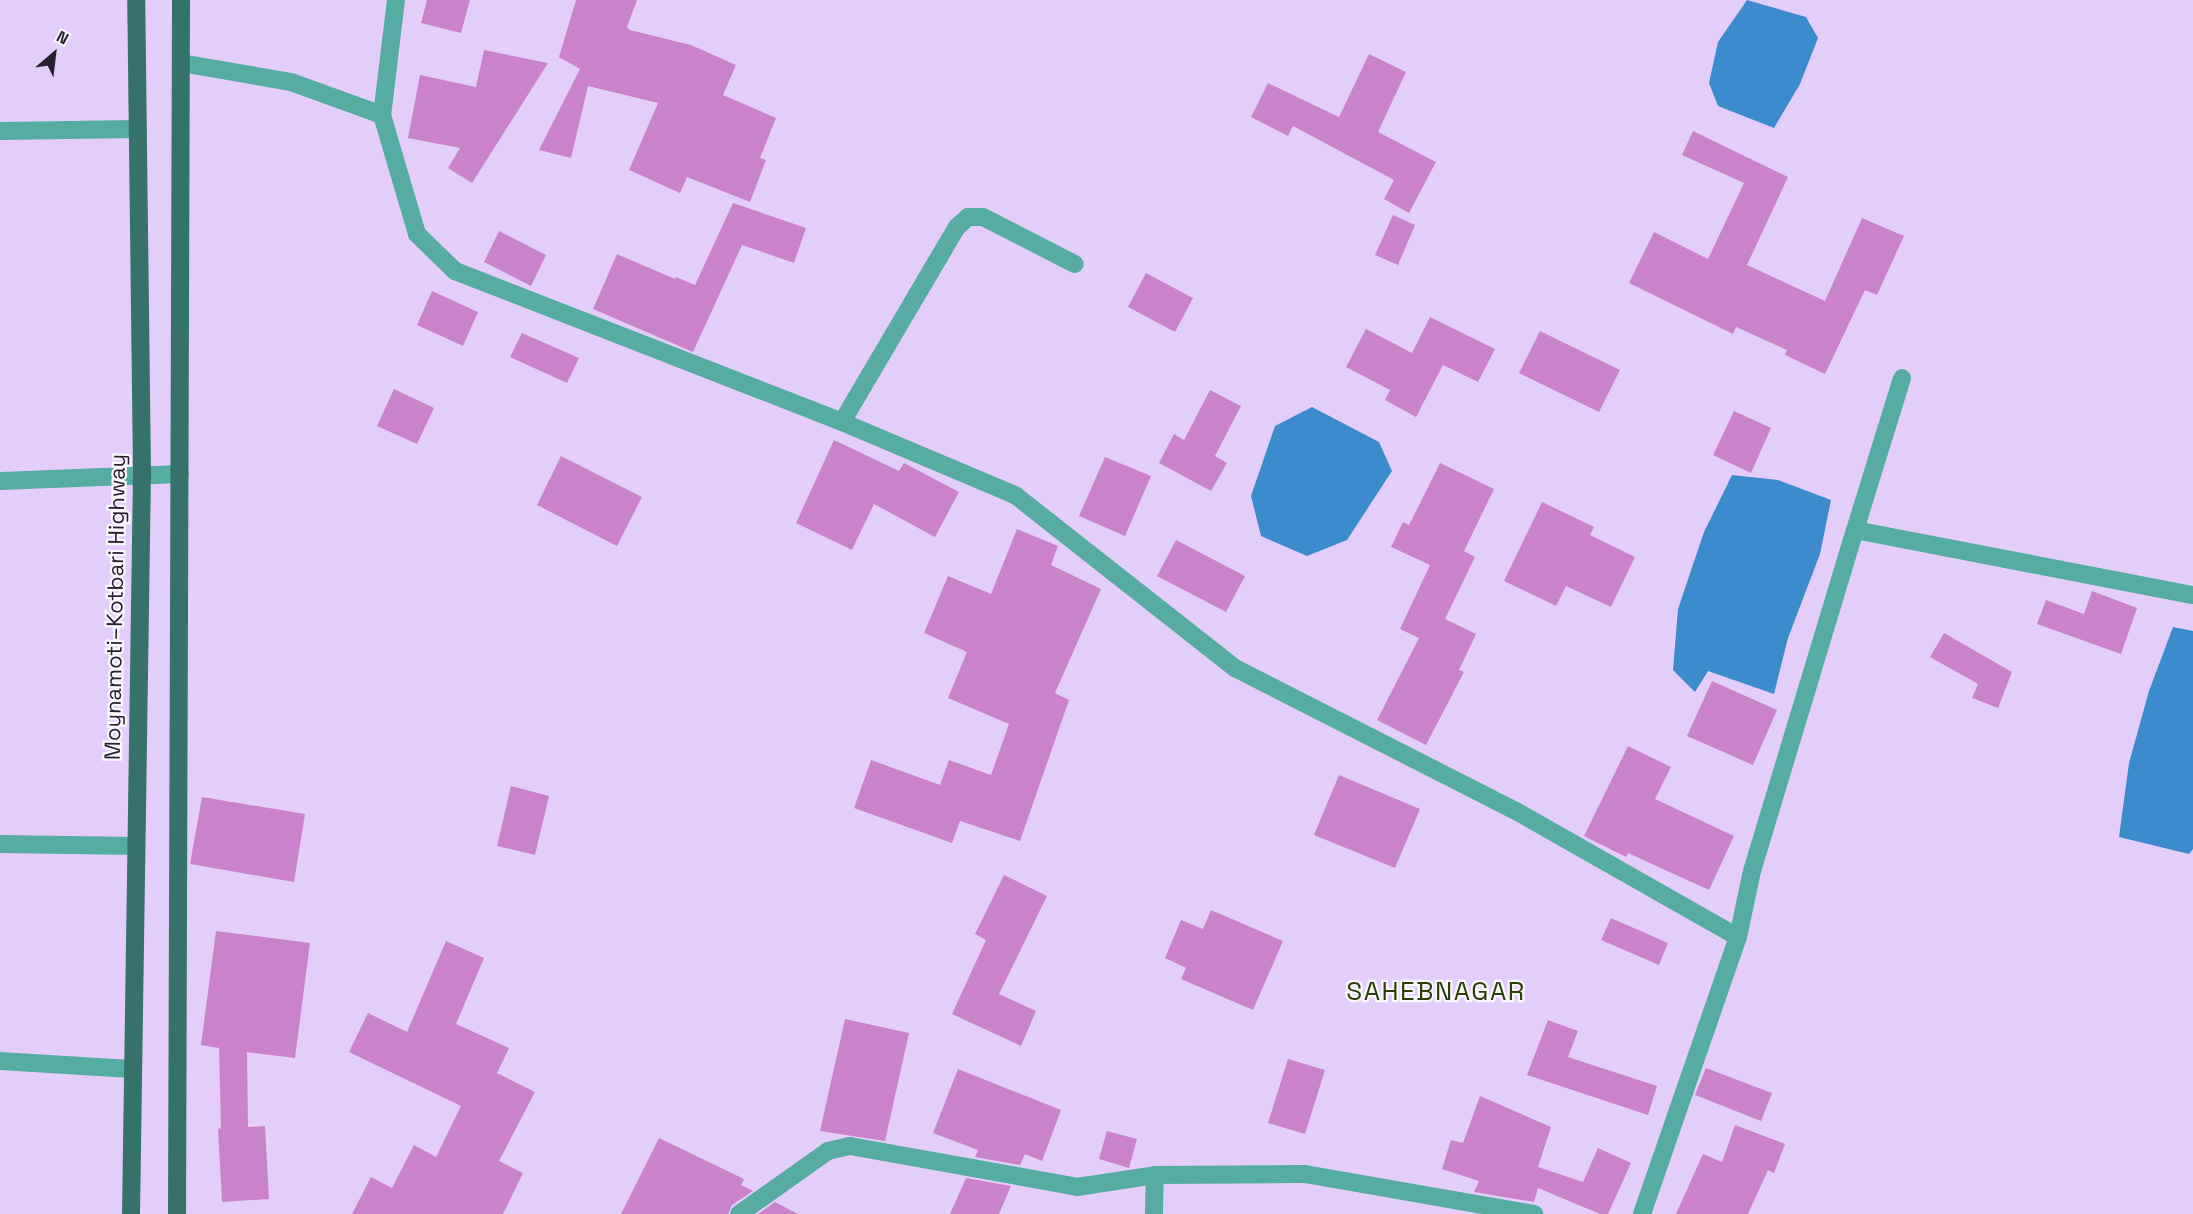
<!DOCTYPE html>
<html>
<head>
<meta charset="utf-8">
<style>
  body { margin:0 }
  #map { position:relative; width:2193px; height:1214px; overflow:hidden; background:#e3cefb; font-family:"Space Grotesk",sans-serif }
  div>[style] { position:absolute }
  .water>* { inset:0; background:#3b8bcd }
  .building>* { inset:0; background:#ca83ca }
  .minor>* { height:18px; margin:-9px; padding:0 9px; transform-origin:9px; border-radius:9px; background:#56aba2 }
  .major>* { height:18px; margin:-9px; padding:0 9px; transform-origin:9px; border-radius:9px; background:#36726c }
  span { translate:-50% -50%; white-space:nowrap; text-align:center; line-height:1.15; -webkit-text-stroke:4.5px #fbf8fd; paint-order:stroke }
  .street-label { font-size:22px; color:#282030 }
  .quarter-label { font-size:26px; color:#2c3e07; letter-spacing:1.5px }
  .north { position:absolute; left:24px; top:24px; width:60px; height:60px; -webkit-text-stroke:4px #fbf8fd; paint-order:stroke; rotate:28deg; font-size:16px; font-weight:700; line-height:24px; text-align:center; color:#282030 }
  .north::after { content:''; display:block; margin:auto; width:21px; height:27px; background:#282030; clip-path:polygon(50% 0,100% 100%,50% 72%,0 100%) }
</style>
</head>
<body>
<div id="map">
  <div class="water">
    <div style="clip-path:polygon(1747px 0,1806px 17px,1818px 38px,1800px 84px,1774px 128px,1718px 106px,1709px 83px,1718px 42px)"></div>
    <div style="clip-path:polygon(1312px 407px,1379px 442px,1392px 471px,1347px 540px,1307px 556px,1261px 536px,1251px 496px,1275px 426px)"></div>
    <div style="clip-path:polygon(1732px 475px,1778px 480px,1831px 500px,1820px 554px,1788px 638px,1774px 694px,1708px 671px,1695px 692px,1673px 670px,1678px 609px,1704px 532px)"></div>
    <div style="clip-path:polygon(2173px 627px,2193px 631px,2193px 849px,2189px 854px,2119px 837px,2129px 763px,2149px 691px)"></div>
  </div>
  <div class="building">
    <div style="clip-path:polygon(427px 0,470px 0,461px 33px,421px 23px)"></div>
    <div style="clip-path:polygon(576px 0,637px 0,627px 27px,630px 30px,691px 45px,736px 65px,723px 95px,776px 118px,760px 158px,766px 160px,750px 202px,687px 177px,680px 193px,629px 170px,658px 103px,588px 86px,571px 158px,539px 150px,580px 69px,559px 57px)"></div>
    <div style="clip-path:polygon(484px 50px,548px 63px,472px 183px,448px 168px,460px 148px,408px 138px,420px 75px,476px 87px)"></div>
    <div style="clip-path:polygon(1369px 54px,1406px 72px,1378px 132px,1436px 162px,1409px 213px,1384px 199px,1394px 180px,1293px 126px,1288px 136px,1251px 117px,1268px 83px,1339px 117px)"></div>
    <div style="clip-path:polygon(1693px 131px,1788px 177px,1747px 265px,1825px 301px,1862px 218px,1904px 236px,1877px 295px,1865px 290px,1825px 374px,1785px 355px,1787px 350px,1736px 327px,1733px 334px,1629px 283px,1654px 232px,1708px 259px,1744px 183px,1682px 155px)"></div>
    <div style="clip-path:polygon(733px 203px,806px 228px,794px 263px,742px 245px,693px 352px,593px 309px,617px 254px,675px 279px,676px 277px,695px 285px)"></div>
    <div style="clip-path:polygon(1393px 215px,1415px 225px,1398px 265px,1375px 255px)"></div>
    <div style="clip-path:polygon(499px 231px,546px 255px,531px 286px,484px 262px)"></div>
    <div style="clip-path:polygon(1146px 273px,1193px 298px,1175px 332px,1128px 307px)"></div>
    <div style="clip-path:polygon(432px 291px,478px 312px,463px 346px,417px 325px)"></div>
    <div style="clip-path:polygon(1430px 317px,1495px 349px,1478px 382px,1443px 365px,1416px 417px,1385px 400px,1390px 390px,1346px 367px,1366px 329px,1412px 353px)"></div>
    <div style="clip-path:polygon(1540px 331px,1620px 370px,1599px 412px,1519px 373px)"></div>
    <div style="clip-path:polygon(522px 333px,579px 358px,567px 383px,510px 357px)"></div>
    <div style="clip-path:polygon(394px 389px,434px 408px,417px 444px,377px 426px)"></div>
    <div style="clip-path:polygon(1210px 390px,1241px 406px,1215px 456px,1227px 463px,1211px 491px,1159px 463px,1174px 434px,1184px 440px)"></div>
    <div style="clip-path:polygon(1734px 411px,1771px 428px,1751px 473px,1713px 455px)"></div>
    <div style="clip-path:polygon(834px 440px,899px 471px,904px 463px,959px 492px,935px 537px,874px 504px,852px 550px,796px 523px)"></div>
    <div style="clip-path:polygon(561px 456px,642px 497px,617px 546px,537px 505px)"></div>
    <div style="clip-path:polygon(1105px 457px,1151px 476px,1125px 536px,1079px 516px)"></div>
    <div style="clip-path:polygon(1440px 463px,1494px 489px,1464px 551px,1475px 557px,1445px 619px,1476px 634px,1459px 670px,1464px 672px,1426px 745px,1377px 720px,1419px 638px,1400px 629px,1430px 565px,1391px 547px,1403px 522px,1409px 525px)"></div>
    <div style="clip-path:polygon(1542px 502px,1594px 527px,1590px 535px,1635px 557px,1611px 607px,1566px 586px,1556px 606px,1504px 581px)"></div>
    <div style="clip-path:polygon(1017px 529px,1058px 546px,1051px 565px,1101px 589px,1055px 693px,1069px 700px,1020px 841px,960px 821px,952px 843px,854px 808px,871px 760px,940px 785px,949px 760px,991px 775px,1009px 724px,948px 698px,967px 652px,924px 633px,948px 576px,991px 594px)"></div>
    <div style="clip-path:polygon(1176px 540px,1245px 576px,1226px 612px,1157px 576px)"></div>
    <div style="clip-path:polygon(2092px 591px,2137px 608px,2121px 654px,2037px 624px,2046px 600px,2084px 614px)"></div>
    <div style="clip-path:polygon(1944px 633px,2012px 672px,1998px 708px,1972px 698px,1978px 684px,1930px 657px)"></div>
    <div style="clip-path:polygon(1712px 681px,1777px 710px,1753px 765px,1687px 736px)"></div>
    <div style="clip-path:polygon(1628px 746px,1671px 767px,1655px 799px,1734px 836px,1709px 890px,1628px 853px,1626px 857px,1584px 836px)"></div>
    <div style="clip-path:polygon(1339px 775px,1420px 809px,1395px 868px,1314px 835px)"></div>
    <div style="clip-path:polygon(511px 786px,549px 796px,535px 855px,497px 846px)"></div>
    <div style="clip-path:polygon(202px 797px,305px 814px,294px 882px,190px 864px)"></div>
    <div style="clip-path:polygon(1004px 875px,1047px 896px,999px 994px,1036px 1011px,1021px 1046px,952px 1014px,986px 940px,975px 934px)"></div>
    <div style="clip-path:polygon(1211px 910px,1283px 941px,1253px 1010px,1181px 979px,1186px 968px,1165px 958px,1181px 920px,1203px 929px)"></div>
    <div style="clip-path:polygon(1611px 918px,1668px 943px,1659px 965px,1601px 940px)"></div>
    <div style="clip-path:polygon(216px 931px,310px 943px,295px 1058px,247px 1052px,248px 1127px,265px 1126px,269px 1199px,222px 1202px,218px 1129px,221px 1128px,219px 1048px,201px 1045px)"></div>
    <div style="clip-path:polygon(446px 941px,484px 958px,456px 1024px,509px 1048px,497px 1073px,535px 1092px,499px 1161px,523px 1173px,503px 1214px,352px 1214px,371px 1177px,392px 1188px,414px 1145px,436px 1157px,461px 1106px,349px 1052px,368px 1013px,407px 1032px)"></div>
    <div style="clip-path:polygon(845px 1019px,909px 1033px,885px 1141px,820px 1131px)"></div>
    <div style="clip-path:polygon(1548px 1020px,1578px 1031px,1568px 1057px,1657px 1086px,1648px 1115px,1527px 1075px)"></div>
    <div style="clip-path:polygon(1288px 1059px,1325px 1070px,1305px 1134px,1268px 1123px)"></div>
    <div style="clip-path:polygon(1706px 1068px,1772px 1093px,1761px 1121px,1695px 1095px)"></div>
    <div style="clip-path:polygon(958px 1069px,1061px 1110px,1042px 1161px,1025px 1154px,1020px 1165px,975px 1157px,978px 1150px,933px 1133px)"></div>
    <div style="clip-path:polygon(1480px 1096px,1551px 1127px,1538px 1167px,1583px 1182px,1598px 1148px,1631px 1163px,1608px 1214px,1600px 1214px,1538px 1188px,1534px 1202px,1474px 1192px,1479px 1181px,1442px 1169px,1451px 1140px,1463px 1143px)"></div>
    <div style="clip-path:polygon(1735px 1125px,1785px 1144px,1774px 1173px,1768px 1170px,1748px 1214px,1676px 1214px,1703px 1154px,1722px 1162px)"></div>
    <div style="clip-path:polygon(1107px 1131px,1137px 1139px,1129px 1168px,1099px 1159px)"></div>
    <div style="clip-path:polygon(659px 1138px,744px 1179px,741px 1185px,753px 1191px,732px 1205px,728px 1214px,621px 1214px)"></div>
    <div style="clip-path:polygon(966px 1178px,1011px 1186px,999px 1214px,950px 1214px)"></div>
    <div style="clip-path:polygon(775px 1202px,798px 1214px,758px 1214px)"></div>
  </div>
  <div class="minor">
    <div style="left:396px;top:0;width:116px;rotate:96.9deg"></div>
    <div style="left:382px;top:115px;width:124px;rotate:73.6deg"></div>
    <div style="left:417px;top:234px;width:53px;rotate:44.2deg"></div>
    <div style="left:455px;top:271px;width:415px;rotate:21.3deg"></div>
    <div style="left:842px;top:422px;width:188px;rotate:22.9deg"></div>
    <div style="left:1015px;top:495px;width:280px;rotate:38.2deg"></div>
    <div style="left:1235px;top:668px;width:315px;rotate:27deg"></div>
    <div style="left:1516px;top:811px;width:255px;rotate:29.6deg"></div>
    <div style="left:1738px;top:937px;width:67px;rotate:-78deg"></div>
    <div style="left:1752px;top:871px;width:356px;rotate:-73.2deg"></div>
    <div style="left:1855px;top:530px;width:344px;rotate:10.9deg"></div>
    <div style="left:181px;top:63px;width:112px;rotate:9.8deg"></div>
    <div style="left:291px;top:82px;width:97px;rotate:19.9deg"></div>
    <div style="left:0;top:131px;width:138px;rotate:-0.8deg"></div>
    <div style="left:842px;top:422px;width:226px;rotate:-59.5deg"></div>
    <div style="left:957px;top:227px;width:15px;rotate:-42deg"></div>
    <div style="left:968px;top:217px;width:15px"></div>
    <div style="left:983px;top:217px;width:103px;rotate:27.1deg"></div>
    <div style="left:0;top:481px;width:180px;rotate:-2.2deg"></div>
    <div style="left:1855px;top:530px;width:159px;rotate:-72.8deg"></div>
    <div style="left:0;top:844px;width:135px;rotate:0.8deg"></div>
    <div style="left:0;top:1061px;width:131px;rotate:3.5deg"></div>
    <div style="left:739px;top:1214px;width:109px;rotate:-35.3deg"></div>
    <div style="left:828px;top:1151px;width:23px;rotate:-13deg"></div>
    <div style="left:850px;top:1146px;width:231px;rotate:10.2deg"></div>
    <div style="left:1077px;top:1187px;width:79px;rotate:-8.7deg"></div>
    <div style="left:1155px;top:1175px;width:150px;rotate:-0.4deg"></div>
    <div style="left:1305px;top:1174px;width:233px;rotate:9.9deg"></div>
    <div style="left:1154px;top:1214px;width:39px;rotate:-89deg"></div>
    <div style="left:1642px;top:1214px;width:293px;rotate:-70.9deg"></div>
  </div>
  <div class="major">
    <div style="left:131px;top:1214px;width:741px;rotate:-89.15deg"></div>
    <div style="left:142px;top:473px;width:473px;rotate:-90.7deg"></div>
    <div style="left:177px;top:1214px;width:1214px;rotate:-89.81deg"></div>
  </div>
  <div class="street-label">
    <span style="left:115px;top:607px;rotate:-89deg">Moynamoti–Kotbari Highway</span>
  </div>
  <div class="quarter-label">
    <span style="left:1436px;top:992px">SAHEBNAGAR</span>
  </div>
  <div class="north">N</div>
</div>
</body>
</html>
